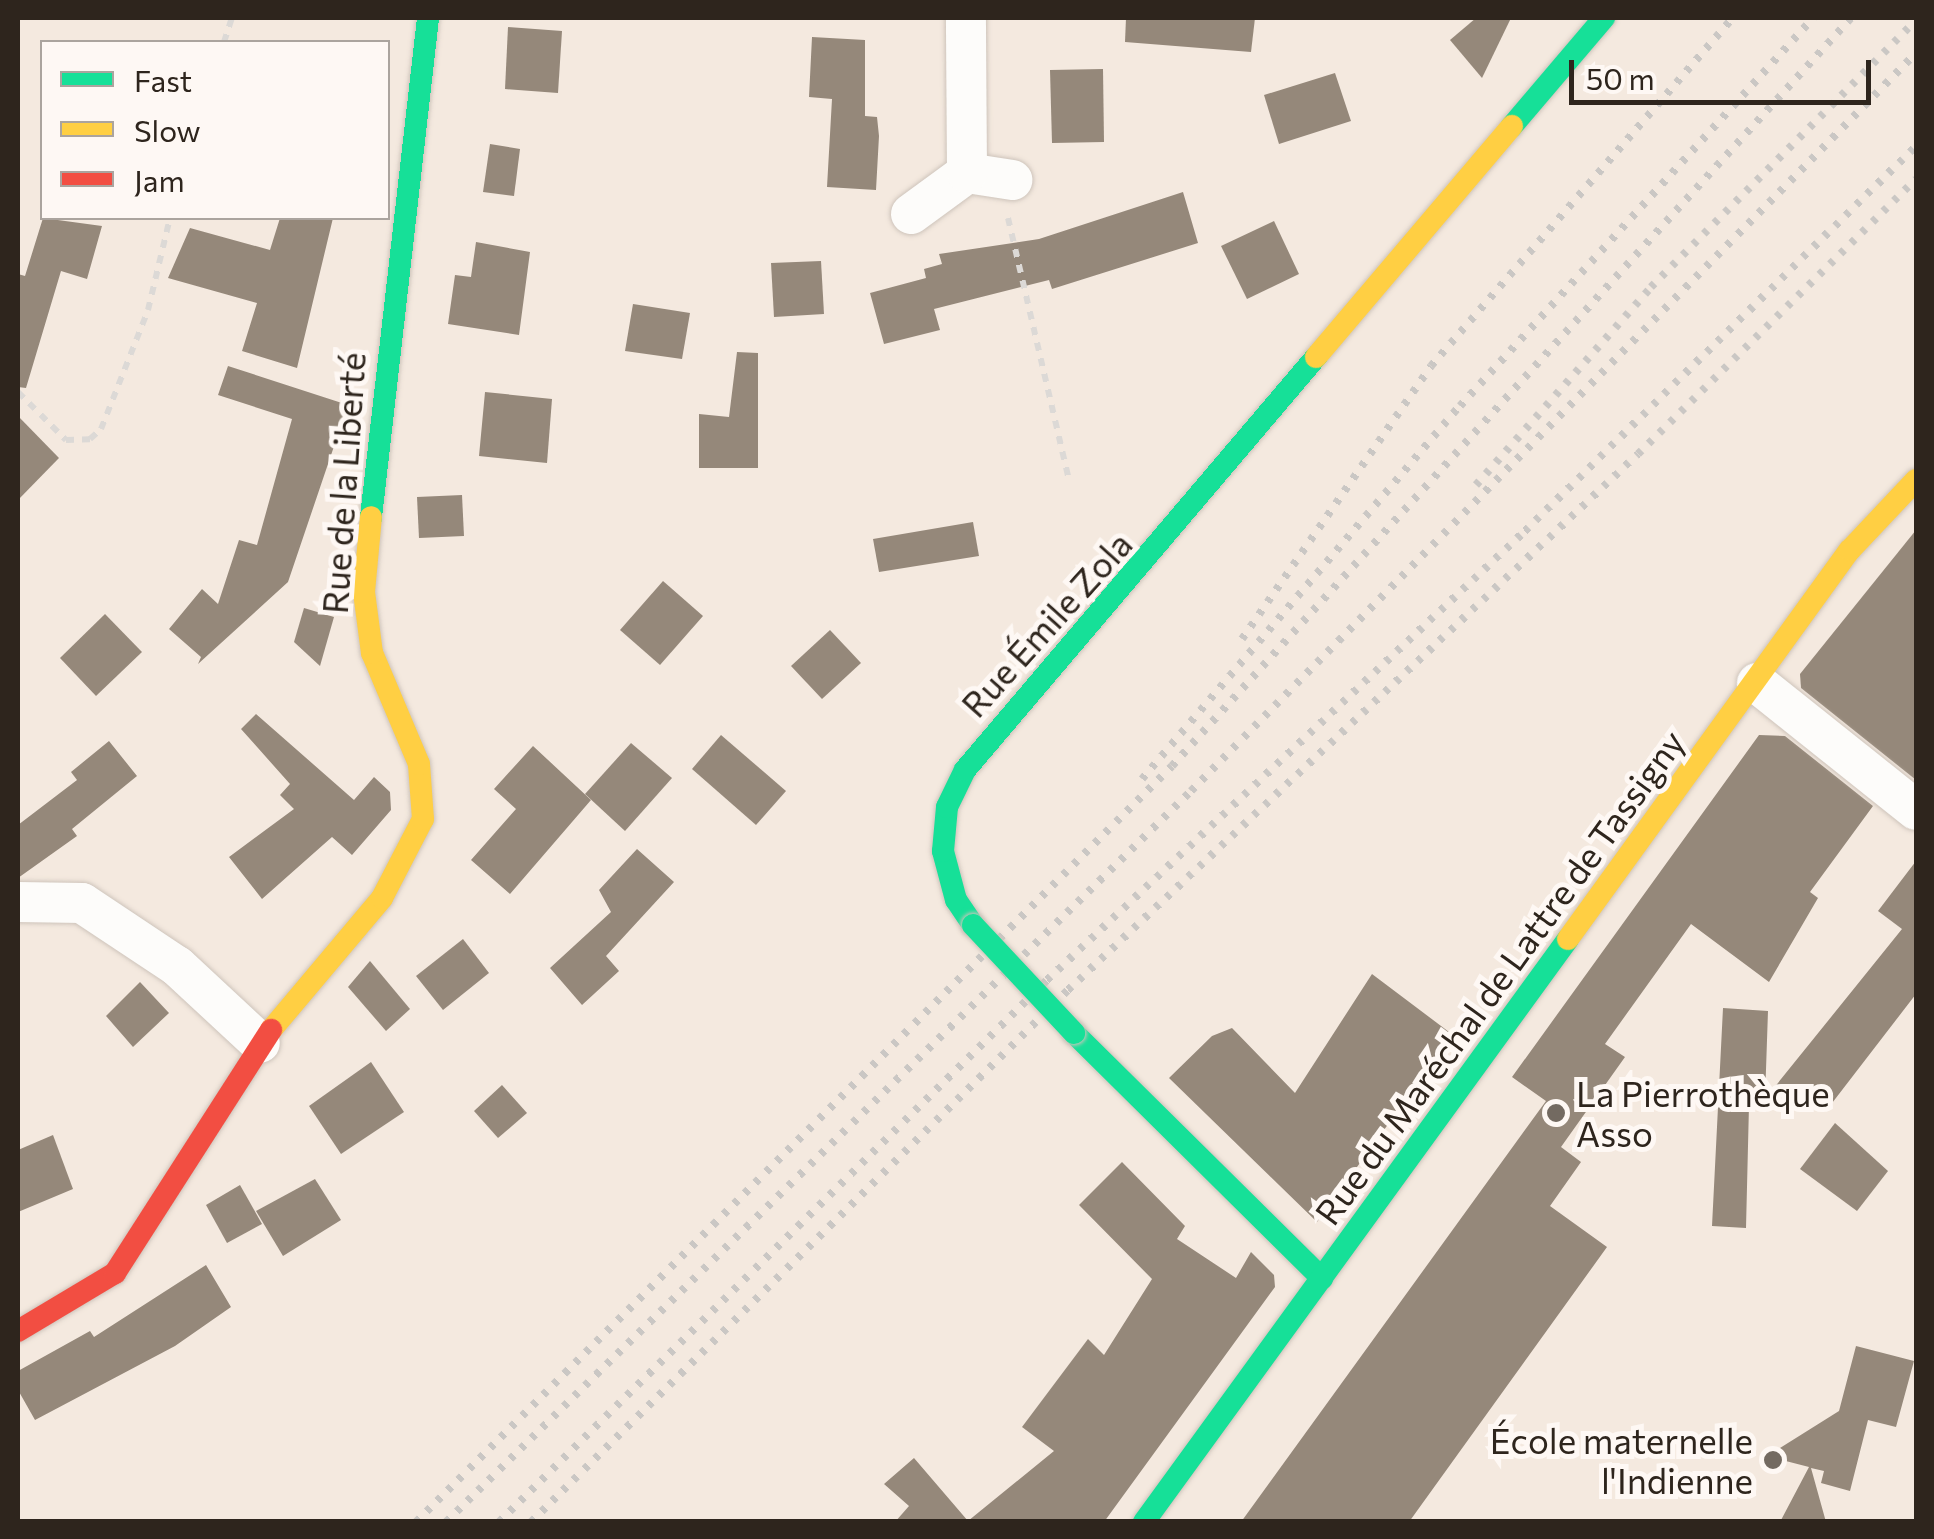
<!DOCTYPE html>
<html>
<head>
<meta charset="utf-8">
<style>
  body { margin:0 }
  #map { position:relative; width:1934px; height:1539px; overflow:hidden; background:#f4e9df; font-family:Commissioner,sans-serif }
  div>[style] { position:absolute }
  .building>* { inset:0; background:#95887a }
  .path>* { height:6px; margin-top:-3px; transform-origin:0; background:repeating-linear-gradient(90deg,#dcd9d6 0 8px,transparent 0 16px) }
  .roads { filter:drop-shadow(0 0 2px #cec4bb) drop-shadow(0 0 2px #cec4bb) }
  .street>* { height:40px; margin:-20px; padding:0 20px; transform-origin:20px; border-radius:20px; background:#fdfcfa }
  .fast>* { height:22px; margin:-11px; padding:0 11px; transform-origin:11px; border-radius:11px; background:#16e098 }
  .slow>* { height:22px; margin:-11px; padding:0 11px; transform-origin:11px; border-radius:11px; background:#ffcf43 }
  .jam>* { height:22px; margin:-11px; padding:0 11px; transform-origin:11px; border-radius:11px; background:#f24e42 }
  .rail>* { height:8px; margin-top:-4px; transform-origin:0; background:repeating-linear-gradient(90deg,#cac7c4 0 5px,transparent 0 15px) }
  .bridges { filter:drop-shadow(0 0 2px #cec4bb) drop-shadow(0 0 2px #cec4bb) }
  .fast-bridge>* { height:22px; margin:-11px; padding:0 11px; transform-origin:11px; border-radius:11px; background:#16e098 }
  .dots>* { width:28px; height:28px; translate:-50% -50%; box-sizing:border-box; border:5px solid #fef8f4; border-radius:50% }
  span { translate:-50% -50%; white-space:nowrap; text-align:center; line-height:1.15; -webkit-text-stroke:10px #fef8f4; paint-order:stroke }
  .street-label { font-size:35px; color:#2e251d }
  .poi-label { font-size:35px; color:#2e251d }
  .left { translate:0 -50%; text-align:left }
  .right { translate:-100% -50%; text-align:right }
  .frame { position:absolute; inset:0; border:20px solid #2e251d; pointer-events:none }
  .legend { position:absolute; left:40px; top:40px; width:350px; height:180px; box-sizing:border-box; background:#fef8f4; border:2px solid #aba49e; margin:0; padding:12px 18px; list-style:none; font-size:30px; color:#2e251d }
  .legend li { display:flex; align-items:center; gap:20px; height:50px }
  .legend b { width:50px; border:2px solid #aba49e }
  .scale { position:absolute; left:1569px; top:60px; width:302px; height:45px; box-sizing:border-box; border:5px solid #2e251d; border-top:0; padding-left:12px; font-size:30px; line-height:35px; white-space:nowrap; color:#2e251d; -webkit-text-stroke:8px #fef8f4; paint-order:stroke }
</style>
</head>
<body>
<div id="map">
  <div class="building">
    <div style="clip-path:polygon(1126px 18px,1255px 18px,1251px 52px,1125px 42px)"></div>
    <div style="clip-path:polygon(1476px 18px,1511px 18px,1482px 78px,1450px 40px)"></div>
    <div style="clip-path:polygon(508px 27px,562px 31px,558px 93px,505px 89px)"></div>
    <div style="clip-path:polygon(812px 37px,865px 40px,865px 116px,877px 117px,879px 136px,876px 190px,827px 187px,832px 99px,809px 97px)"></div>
    <div style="clip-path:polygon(1103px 69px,1104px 142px,1052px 143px,1050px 70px)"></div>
    <div style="clip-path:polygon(1335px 73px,1351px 121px,1279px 144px,1264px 95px)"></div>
    <div style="clip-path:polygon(490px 144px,520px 149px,514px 196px,483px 192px)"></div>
    <div style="clip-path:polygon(1183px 192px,1198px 243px,1052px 289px,1049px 280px,934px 309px,940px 330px,884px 344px,870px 293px,926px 278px,924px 269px,942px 264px,939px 254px,1039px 239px)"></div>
    <div style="clip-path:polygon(43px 218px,102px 226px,87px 279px,61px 271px,26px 388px,18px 387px,18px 274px,25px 276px)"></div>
    <div style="clip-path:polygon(280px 218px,333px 218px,297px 368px,242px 351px,257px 303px,168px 278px,190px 228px,270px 250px)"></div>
    <div style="clip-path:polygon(1274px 221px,1299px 274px,1247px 299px,1221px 246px)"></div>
    <div style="clip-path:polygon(476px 242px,530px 252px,519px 335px,448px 324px,455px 275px,471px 277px)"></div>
    <div style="clip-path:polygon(821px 261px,824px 314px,774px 317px,771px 263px)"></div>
    <div style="clip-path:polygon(633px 304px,690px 313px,682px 359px,625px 351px)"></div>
    <div style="clip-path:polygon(737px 352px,758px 353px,758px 468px,699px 468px,699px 414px,729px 417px)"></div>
    <div style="clip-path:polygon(228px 366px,348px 405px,288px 582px,198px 664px,201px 657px,169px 629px,202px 589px,218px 604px,239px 540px,257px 545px,292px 419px,218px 395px)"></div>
    <div style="clip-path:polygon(485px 392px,552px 399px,547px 463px,479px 456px)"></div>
    <div style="clip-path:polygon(18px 416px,59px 458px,18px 500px)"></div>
    <div style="clip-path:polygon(462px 495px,464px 536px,419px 538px,417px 497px)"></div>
    <div style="clip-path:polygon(973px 522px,979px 556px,879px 572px,873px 539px)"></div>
    <div style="clip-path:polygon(1916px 530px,1916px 780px,1801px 688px,1800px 674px)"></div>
    <div style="clip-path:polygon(663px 581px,703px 616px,660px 665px,620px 630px)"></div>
    <div style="clip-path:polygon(304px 608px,334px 617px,320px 666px,294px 642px)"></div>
    <div style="clip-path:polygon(105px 614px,142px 652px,96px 696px,60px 658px)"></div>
    <div style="clip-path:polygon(830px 630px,861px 663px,822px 699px,791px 666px)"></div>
    <div style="clip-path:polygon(256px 714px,354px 800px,374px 777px,390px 792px,391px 810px,352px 855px,332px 837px,262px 899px,229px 857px,294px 809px,280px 795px,290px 784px,241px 729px)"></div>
    <div style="clip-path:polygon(721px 735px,786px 791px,756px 825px,692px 769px)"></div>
    <div style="clip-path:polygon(1759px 735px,1785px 736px,1873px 806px,1810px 892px,1818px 898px,1769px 982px,1691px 924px,1605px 1044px,1625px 1057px,1561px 1147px,1581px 1162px,1550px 1206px,1607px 1247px,1409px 1522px,1241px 1522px,1546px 1101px,1512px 1077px)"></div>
    <div style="clip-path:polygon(109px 741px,137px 776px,72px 829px,77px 836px,18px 878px,18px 825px,77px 780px,71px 772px)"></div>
    <div style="clip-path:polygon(631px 743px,672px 778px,625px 831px,585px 794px)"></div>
    <div style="clip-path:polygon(533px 746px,591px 800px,510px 894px,471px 860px,516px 809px,494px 789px)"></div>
    <div style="clip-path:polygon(637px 849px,674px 882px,606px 956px,619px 971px,582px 1005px,550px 968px,611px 912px,599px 890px)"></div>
    <div style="clip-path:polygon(1916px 861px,1916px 994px,1829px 1107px,1749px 1105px,1746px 1228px,1712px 1226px,1723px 1008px,1768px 1011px,1765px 1099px,1902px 929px,1878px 911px)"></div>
    <div style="clip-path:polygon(463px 939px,489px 973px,443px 1010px,416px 976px)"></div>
    <div style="clip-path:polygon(370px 961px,410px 1009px,386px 1031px,348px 987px)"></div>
    <div style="clip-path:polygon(1372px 974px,1453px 1035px,1317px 1222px,1169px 1078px,1212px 1036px,1232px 1028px,1295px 1093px)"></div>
    <div style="clip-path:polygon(140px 982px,169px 1013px,133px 1047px,106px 1016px)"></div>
    <div style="clip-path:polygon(371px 1062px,404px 1112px,341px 1154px,309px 1106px)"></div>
    <div style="clip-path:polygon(502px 1085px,527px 1113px,498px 1138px,474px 1111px)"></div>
    <div style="clip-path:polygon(1835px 1123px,1888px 1171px,1857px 1211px,1800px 1169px)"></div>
    <div style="clip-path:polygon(53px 1135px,73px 1189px,18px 1212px,18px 1150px)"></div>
    <div style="clip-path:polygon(1122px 1162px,1185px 1226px,1177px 1239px,1236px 1278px,1251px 1252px,1274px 1275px,1275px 1287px,1104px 1522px,895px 1522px,909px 1506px,884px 1484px,914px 1458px,968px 1521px,1054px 1451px,1022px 1427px,1088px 1339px,1104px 1355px,1152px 1279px,1079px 1205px)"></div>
    <div style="clip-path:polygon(315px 1179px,341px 1220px,283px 1256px,256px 1211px)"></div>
    <div style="clip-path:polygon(240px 1185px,262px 1224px,227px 1243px,206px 1205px)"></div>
    <div style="clip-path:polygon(206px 1265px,231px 1307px,175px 1346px,35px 1420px,18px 1390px,18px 1371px,90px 1331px,94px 1337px)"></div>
    <div style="clip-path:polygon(1856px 1346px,1914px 1361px,1896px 1427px,1868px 1420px,1850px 1491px,1821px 1483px,1824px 1471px,1811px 1468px,1826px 1522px,1780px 1522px,1809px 1467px,1767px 1456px,1839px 1411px)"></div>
  </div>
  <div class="path">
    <div style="left:224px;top:42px;width:25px;rotate:-72deg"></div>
    <div style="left:1008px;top:218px;width:269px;rotate:76.9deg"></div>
    <div style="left:18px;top:392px;width:68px;rotate:45deg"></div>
    <div style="left:66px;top:440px;width:24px;rotate:-2deg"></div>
    <div style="left:90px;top:439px;width:15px;rotate:-42deg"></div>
    <div style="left:101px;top:429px;width:128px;rotate:-68.4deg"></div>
    <div style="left:148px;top:310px;width:95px;rotate:-76.6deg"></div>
  </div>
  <div class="roads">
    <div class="street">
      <div style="left:967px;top:173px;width:46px;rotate:8.8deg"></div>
      <div style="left:911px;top:214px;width:69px;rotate:-36.2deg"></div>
      <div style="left:967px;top:173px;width:155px;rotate:-90.4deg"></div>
      <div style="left:1757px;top:683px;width:203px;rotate:38.6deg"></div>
      <div style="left:18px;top:902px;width:64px;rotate:0.9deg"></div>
      <div style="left:82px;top:903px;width:114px;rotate:33.6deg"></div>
      <div style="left:177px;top:966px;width:113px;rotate:42.9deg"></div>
    </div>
    <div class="fast">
      <div style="left:1512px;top:126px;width:142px;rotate:-49.6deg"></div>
      <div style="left:371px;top:517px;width:502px;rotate:-83.48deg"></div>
      <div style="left:973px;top:925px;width:30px;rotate:-124deg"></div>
      <div style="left:956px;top:900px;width:51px;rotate:-104.9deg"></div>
      <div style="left:943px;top:851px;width:44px;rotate:-84.8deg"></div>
      <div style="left:947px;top:807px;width:41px;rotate:-64.1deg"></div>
      <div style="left:965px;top:770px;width:542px;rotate:-49.64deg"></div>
      <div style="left:1074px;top:1033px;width:349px;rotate:44.7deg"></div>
      <div style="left:1144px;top:1522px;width:721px;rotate:-53.97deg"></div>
    </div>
    <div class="slow">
      <div style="left:1316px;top:357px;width:303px;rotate:-49.7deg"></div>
      <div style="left:1568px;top:939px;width:480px;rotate:-54.1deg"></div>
      <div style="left:1850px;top:550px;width:96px;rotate:-46.7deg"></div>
      <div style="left:271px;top:1030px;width:172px;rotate:-49.9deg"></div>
      <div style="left:382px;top:898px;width:89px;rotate:-62.6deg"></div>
      <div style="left:423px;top:819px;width:55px;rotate:-94.2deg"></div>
      <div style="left:419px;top:764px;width:121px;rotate:-112.9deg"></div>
      <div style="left:372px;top:653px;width:62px;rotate:-97.5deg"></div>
      <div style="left:364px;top:592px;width:75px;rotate:-84.7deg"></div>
    </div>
    <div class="jam">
      <div style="left:18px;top:1331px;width:113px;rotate:-30.9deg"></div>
      <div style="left:115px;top:1273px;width:289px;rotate:-57.3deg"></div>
    </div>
  </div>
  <div class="rail">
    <div style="left:1476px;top:485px;width:264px;rotate:-48.5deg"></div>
    <div style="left:1651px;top:287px;width:376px;rotate:-45.2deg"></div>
    <div style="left:1242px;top:639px;width:332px;rotate:-55.3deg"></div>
    <div style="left:1431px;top:366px;width:460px;rotate:-49.1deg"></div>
    <div style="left:1142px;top:779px;width:490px;rotate:-49.6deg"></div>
    <div style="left:1460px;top:406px;width:525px;rotate:-47.7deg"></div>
    <div style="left:416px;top:1522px;width:1069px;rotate:-45deg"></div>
    <div style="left:1172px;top:766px;width:1010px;rotate:-47.77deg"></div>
    <div style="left:446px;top:1522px;width:1044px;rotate:-44.46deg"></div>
    <div style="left:1191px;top:791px;width:1035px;rotate:-45.51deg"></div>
    <div style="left:499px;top:1522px;width:771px;rotate:-44.68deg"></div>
    <div style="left:1047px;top:980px;width:656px;rotate:-43.21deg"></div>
    <div style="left:1525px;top:531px;width:549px;rotate:-44.56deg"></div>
    <div style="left:531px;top:1522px;width:756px;rotate:-44.73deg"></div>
    <div style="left:1068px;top:990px;width:782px;rotate:-43.24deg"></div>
    <div style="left:1638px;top:454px;width:391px;rotate:-44.7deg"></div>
  </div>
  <div class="bridges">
    <div class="fast-bridge">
      <div style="left:973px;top:925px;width:148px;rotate:46.9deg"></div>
    </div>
  </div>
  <div class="dots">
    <div style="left:1556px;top:1113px;background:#736a61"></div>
    <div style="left:1773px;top:1460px;background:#736a61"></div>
  </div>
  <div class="street-label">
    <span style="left:343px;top:483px;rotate:-86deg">Rue de la Liberté</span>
    <span style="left:1046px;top:624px;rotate:-48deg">Rue Émile Zola</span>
    <span style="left:1499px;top:977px;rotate:-54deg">Rue du Maréchal de Lattre de Tassigny</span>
  </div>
  <div class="poi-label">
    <span class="left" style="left:1576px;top:1113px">La Pierrothèque<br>Asso</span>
    <span class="right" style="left:1753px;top:1460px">École maternelle<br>l'Indienne</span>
  </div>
  <div class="frame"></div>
  <ul class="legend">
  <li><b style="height:12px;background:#16e098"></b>Fast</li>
  <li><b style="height:12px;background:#ffcf43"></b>Slow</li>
  <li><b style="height:12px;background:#f24e42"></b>Jam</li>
  </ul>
  <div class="scale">50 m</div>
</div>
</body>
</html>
